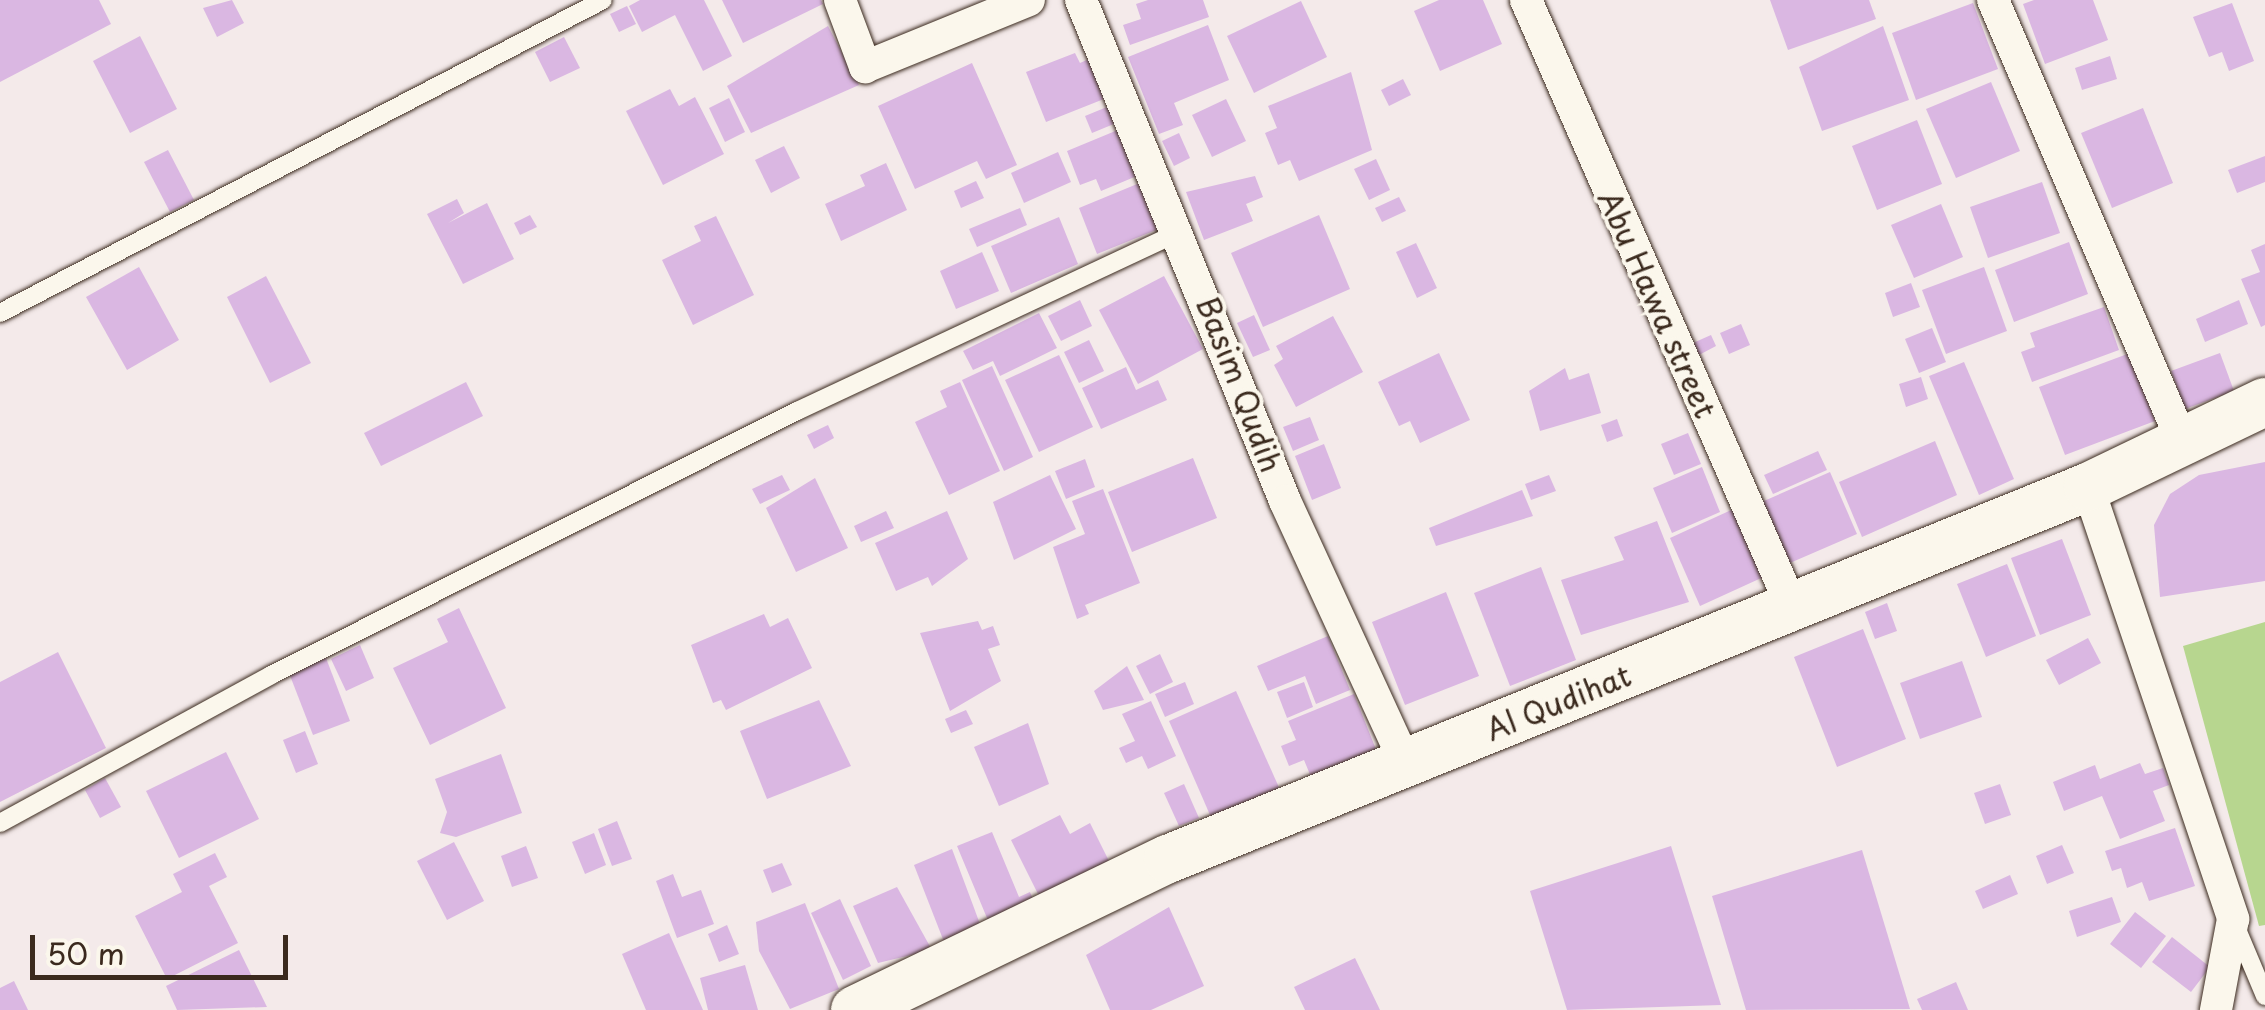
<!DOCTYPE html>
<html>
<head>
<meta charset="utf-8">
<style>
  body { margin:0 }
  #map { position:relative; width:2265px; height:1010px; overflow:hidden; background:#f4eaea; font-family:"Playpen Sans",sans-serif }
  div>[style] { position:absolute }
  .green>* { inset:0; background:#b7d68f }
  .building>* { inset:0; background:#dab7e2 }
  .roads { filter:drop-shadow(0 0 2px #3b2a1e) drop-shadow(0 0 2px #3b2a1e) }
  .lane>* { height:18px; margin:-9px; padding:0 9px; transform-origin:9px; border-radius:9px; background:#fbf7ec }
  .street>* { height:32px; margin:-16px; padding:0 16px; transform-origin:16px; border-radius:16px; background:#fbf7ec }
  .secondary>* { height:48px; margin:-24px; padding:0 24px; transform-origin:24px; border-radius:24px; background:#fbf7ec }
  span { translate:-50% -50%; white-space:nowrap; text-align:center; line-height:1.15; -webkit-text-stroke:8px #fbf7ec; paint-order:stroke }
  .street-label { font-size:30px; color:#3b2a1e }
  .scale { position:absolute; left:30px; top:935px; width:258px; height:45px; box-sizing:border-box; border:5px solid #3b2a1e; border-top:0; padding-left:12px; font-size:30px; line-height:35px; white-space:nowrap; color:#3b2a1e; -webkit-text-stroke:8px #fbf7ec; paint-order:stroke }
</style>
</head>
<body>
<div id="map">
  <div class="green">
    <div style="clip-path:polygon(2265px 622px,2265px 925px,2259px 926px,2183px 646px)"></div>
  </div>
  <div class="building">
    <div style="clip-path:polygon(0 0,99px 0,111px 24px,0 82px)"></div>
    <div style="clip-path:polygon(232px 0,244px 23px,217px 37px,203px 8px)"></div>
    <div style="clip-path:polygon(640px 0,704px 0,732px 56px,703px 71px,675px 15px,642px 32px,629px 6px)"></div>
    <div style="clip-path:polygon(722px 0,821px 0,823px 4px,743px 43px)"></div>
    <div style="clip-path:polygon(1148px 0,1203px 0,1209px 17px,1130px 45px,1123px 25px,1141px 19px,1136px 4px)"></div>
    <div style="clip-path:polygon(1439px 0,1483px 0,1502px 44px,1440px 71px,1414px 11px)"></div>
    <div style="clip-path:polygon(1770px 0,1869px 0,1876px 19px,1788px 50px)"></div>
    <div style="clip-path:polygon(2034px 0,2093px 0,2108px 40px,2045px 64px,2023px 4px)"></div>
    <div style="clip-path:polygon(1301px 1px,1327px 57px,1254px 93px,1227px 36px)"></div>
    <div style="clip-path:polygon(1973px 3px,1998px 69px,1916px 100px,1892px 33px)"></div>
    <div style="clip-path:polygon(2232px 3px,2254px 61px,2229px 71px,2222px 52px,2209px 57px,2193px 17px)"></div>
    <div style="clip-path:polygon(627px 6px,636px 24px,619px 32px,610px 14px)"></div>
    <div style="clip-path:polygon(1208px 25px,1229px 80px,1174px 103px,1183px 125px,1159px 134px,1128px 57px)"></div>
    <div style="clip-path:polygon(828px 26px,859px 85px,751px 133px,727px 86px)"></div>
    <div style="clip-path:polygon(1883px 26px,1909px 100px,1822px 131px,1799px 67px)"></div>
    <div style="clip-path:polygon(140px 36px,177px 109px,130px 133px,93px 61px)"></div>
    <div style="clip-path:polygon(564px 37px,580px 68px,550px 82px,535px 52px)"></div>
    <div style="clip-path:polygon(1075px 53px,1080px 63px,1098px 55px,1114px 95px,1046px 122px,1026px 72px)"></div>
    <div style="clip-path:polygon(2110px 56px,2117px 79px,2082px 90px,2075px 68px)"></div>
    <div style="clip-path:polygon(972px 63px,1017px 165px,986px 179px,977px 161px,915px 189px,878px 106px)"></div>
    <div style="clip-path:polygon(1351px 72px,1372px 150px,1299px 181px,1290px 160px,1278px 165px,1265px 133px,1277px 128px,1268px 106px)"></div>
    <div style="clip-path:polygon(1403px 79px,1411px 95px,1389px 106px,1381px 90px)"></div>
    <div style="clip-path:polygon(1991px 82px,2020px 151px,1956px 178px,1926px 109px)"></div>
    <div style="clip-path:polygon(670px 89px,679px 106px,695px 97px,724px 154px,663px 185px,626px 111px)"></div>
    <div style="clip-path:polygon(729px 98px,745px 132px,725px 142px,709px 108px)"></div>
    <div style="clip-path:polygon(1226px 99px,1246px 141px,1212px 157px,1192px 115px)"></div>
    <div style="clip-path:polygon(1119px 102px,1126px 119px,1092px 133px,1085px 116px)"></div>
    <div style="clip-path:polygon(2143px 108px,2173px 183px,2112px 208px,2081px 133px)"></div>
    <div style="clip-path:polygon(1917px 120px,1942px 184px,1877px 210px,1852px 146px)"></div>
    <div style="clip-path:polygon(1125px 127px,1144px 173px,1101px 191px,1096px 179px,1080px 185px,1067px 151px)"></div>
    <div style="clip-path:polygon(1179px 133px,1190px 158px,1174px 166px,1162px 141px)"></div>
    <div style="clip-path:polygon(784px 146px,800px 178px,771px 193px,755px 160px)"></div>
    <div style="clip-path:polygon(168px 150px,194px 200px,170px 212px,144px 162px)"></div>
    <div style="clip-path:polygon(1058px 152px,1071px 182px,1024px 203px,1011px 173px)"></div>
    <div style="clip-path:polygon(2265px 156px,2265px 182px,2237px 193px,2228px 170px)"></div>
    <div style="clip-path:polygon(1376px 159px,1390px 190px,1369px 200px,1354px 169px)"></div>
    <div style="clip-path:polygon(886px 163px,907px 210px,841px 241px,825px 204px,865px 186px,860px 175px)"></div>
    <div style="clip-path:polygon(1255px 176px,1263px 197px,1246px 204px,1253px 221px,1204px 240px,1186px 192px)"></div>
    <div style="clip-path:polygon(976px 181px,984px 198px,961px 208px,954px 191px)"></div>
    <div style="clip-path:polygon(1142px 182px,1161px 228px,1097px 254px,1079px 208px)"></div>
    <div style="clip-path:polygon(2042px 182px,2060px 233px,1988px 258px,1970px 207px)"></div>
    <div style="clip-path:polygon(1399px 197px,1406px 211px,1382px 222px,1375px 208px)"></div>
    <div style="clip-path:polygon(457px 199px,464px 213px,448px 223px,487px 203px,514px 259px,463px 284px,427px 214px)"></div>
    <div style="clip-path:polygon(1941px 204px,1963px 257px,1914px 278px,1891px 225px)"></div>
    <div style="clip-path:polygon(1020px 208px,1027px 225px,977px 247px,969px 229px)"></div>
    <div style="clip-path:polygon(530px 215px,537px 227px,520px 235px,514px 223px)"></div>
    <div style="clip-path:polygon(1319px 215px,1350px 289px,1263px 327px,1231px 253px)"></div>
    <div style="clip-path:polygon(716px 216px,754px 295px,693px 325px,662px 260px,701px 241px,694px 226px)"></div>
    <div style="clip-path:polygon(1059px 217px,1078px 264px,1011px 293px,991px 246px)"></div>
    <div style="clip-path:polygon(2069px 242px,2088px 294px,2014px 322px,1995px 270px)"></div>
    <div style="clip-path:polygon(1416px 243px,1437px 288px,1417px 298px,1396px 252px)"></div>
    <div style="clip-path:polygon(2265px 244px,2265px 325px,2261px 327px,2241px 279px,2260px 272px,2251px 250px)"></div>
    <div style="clip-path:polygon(982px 252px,999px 291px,956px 309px,940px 271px)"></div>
    <div style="clip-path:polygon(139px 267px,179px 340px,127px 370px,86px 297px)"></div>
    <div style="clip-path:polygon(1984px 267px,2007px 331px,1946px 354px,1922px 290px)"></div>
    <div style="clip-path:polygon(266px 276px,311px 363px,270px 383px,227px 297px)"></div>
    <div style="clip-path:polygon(1164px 276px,1203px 349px,1138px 384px,1099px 310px)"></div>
    <div style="clip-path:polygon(1911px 283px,1920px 307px,1893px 317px,1885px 293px)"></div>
    <div style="clip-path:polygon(1080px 300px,1092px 326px,1061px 341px,1048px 316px)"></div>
    <div style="clip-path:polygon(2239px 300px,2248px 324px,2205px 342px,2196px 319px)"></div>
    <div style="clip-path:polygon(2104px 307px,2119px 350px,2032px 382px,2021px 352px,2035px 347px,2030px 333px)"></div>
    <div style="clip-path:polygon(1039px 313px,1057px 348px,1000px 376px,993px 361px,973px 370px,963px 351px)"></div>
    <div style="clip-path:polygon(1254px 315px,1270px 350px,1253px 357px,1237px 323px)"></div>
    <div style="clip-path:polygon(1333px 316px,1363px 372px,1296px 407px,1274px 365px,1283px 359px,1276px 346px)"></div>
    <div style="clip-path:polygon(1741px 324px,1750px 345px,1729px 354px,1720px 333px)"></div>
    <div style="clip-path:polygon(1932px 328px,1946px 362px,1919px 373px,1905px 339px)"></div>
    <div style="clip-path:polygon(1711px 335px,1716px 346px,1699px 355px,1693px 343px)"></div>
    <div style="clip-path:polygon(1089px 340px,1104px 371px,1079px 383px,1064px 352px)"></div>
    <div style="clip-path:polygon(1439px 353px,1470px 420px,1420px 443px,1410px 421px,1399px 426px,1378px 382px)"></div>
    <div style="clip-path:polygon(2130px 353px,2155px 421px,2065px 455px,2039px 387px)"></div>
    <div style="clip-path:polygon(2220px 353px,2234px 391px,2185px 409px,2171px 371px)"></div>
    <div style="clip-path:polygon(1059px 355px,1093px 427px,1039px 452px,1005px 380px)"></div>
    <div style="clip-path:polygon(1964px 362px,2014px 479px,1979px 495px,1929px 376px)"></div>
    <div style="clip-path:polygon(992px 366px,1033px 457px,1004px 471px,962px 380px)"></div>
    <div style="clip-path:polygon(1126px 367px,1136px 390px,1158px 380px,1167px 400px,1101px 429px,1082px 388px)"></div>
    <div style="clip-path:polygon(1565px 368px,1569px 380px,1589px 373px,1601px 413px,1540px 431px,1529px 391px)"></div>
    <div style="clip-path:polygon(1921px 377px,1928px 399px,1906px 407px,1899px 384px)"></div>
    <div style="clip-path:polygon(466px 382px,483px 416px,381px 466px,364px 433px)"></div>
    <div style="clip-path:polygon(960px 382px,1000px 471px,949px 495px,915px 422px,947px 407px,940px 391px)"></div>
    <div style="clip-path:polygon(1310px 417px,1319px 440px,1293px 451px,1283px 427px)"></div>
    <div style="clip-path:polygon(1617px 419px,1623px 436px,1607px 442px,1601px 425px)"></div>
    <div style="clip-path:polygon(828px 425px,834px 438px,814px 449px,807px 435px)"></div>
    <div style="clip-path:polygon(1688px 433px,1701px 464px,1674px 475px,1661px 444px)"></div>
    <div style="clip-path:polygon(1935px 441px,1957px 495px,1862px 537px,1839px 482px)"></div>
    <div style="clip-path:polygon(1324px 444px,1341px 488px,1312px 500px,1295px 456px)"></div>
    <div style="clip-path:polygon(1818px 451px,1827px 470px,1773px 494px,1764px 475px)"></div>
    <div style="clip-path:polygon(1193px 458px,1217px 518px,1132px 552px,1108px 492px)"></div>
    <div style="clip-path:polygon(1085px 459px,1095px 487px,1066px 499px,1055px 471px)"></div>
    <div style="clip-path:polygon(2265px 462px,2265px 581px,2160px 597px,2154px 525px,2170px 494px,2199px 475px)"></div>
    <div style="clip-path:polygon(1702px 467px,1720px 512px,1672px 533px,1653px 488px)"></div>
    <div style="clip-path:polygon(1830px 472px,1857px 534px,1783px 566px,1757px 504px)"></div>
    <div style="clip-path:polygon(782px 475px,790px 490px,760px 504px,752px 489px)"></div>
    <div style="clip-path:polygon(1050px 475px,1076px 529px,1014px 560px,993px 502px)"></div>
    <div style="clip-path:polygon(1549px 475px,1556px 491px,1531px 500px,1525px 484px)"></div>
    <div style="clip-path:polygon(815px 478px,848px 548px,796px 572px,766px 508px)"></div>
    <div style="clip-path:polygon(1103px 489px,1140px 583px,1085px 605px,1089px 614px,1077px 619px,1053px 547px,1085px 534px,1072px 501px)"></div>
    <div style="clip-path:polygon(1522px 490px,1533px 516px,1436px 546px,1429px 528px)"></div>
    <div style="clip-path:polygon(1740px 506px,1770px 574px,1700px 606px,1670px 538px)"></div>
    <div style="clip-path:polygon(886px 511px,894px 528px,861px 542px,854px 526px)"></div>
    <div style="clip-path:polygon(947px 511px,968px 559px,932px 586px,928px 577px,896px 591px,875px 543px)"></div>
    <div style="clip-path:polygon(1657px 521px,1689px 602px,1581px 635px,1561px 580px,1624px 560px,1614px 537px)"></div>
    <div style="clip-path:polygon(2062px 539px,2091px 615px,2040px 635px,2011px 558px)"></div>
    <div style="clip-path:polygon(2007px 564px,2036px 636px,1986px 657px,1957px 584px)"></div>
    <div style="clip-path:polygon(1541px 567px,1576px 660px,1510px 686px,1474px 593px)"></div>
    <div style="clip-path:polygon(1446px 592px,1479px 676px,1405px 705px,1372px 622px)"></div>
    <div style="clip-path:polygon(1887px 603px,1897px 631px,1875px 639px,1865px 612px)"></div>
    <div style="clip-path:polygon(459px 608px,506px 708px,430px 745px,393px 668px,448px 642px,437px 619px)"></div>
    <div style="clip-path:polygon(764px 614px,770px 627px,788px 618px,812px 668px,726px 710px,721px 700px,713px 703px,691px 645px)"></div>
    <div style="clip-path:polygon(978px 621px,982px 630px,993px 626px,1000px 645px,988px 649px,1001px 681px,950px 711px,920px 633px)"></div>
    <div style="clip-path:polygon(1863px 629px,1906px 739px,1837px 767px,1794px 657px)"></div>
    <div style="clip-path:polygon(1328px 636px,1350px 690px,1316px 704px,1305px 676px,1268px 691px,1257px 666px)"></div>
    <div style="clip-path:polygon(2088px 638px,2101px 663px,2059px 685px,2046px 660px)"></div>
    <div style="clip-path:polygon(360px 645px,374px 678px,346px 691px,331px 659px)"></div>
    <div style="clip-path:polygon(58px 652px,106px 748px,0 802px,0 682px)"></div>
    <div style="clip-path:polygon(1160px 654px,1173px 682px,1150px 694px,1136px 666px)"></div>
    <div style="clip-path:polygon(326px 658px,350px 721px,313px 735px,289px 673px)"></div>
    <div style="clip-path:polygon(1962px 661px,1982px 717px,1920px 739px,1900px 683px)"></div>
    <div style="clip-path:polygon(1127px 666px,1144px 700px,1103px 710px,1094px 691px)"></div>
    <div style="clip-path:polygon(1185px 682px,1194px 704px,1165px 717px,1155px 694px)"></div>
    <div style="clip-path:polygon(1304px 682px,1313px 707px,1287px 718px,1277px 692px)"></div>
    <div style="clip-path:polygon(1236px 691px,1285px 801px,1217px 831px,1169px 721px)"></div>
    <div style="clip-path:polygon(1354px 694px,1381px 762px,1311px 777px,1304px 760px,1289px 766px,1281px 746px,1296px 740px,1288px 721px)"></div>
    <div style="clip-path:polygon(819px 700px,851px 766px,767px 799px,740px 731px)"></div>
    <div style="clip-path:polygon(1151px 701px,1176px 756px,1148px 769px,1142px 756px,1126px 763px,1119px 748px,1135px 741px,1122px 714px)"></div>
    <div style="clip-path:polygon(966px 710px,973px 724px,951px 733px,945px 719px)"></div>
    <div style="clip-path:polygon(1028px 723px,1049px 784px,999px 806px,974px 747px)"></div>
    <div style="clip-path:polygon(305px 731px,318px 764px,296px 773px,283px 740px)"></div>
    <div style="clip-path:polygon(226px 752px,259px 819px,179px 858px,146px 791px)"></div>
    <div style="clip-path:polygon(501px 754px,522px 813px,456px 837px,440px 833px,447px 812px,435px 779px)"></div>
    <div style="clip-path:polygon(2140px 763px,2145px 774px,2163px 768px,2169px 785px,2153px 791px,2165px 821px,2120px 839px,2102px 796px,2064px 811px,2053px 782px,2095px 765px,2100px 779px)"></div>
    <div style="clip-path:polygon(105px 778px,121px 807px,100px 818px,85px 790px)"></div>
    <div style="clip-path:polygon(1184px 784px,1199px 818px,1179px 826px,1164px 793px)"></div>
    <div style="clip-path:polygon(2000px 784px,2011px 815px,1985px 824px,1974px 793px)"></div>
    <div style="clip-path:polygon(1060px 815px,1070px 834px,1090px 823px,1112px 867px,1040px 898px,1011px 840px)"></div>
    <div style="clip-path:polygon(617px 821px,632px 859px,612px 866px,598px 829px)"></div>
    <div style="clip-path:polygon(2175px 828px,2195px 886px,2149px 901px,2142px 882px,2127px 888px,2121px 868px,2112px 871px,2105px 851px)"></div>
    <div style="clip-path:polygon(992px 832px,1019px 897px,1030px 892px,1038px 911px,992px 930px,957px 846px)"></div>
    <div style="clip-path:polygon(594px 833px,606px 865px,585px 874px,572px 842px)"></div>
    <div style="clip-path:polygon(454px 842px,484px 901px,447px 920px,417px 861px)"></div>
    <div style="clip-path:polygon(2062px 845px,2074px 873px,2047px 884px,2036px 856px)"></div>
    <div style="clip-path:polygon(526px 846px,538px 878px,512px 887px,501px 856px)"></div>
    <div style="clip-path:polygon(1671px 846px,1721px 1005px,1567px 1010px,1530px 891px)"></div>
    <div style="clip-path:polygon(952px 849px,983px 932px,946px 947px,914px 865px)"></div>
    <div style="clip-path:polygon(1862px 850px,1910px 1009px,1746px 1010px,1712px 896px)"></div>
    <div style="clip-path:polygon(215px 853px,227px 877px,209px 886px,238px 943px,167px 979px,135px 916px,182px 892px,173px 874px)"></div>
    <div style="clip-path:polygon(782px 863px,792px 885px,772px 893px,763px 870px)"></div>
    <div style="clip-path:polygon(673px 874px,682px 897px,701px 890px,714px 924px,677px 938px,656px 881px)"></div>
    <div style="clip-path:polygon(2010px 875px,2018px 894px,1983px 909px,1975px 891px)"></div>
    <div style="clip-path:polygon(897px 887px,932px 950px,878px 963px,853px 906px)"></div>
    <div style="clip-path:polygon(2112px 897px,2121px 922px,2077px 937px,2069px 911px)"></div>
    <div style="clip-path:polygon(840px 899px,871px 966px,843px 980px,811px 913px)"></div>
    <div style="clip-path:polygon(805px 903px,839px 989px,790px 1009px,759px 951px,756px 922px)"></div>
    <div style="clip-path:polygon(1169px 907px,1204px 986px,1151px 1010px,1110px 1010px,1086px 955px)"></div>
    <div style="clip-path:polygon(2135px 912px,2166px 936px,2141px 968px,2110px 944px)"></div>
    <div style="clip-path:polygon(727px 925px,739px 954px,719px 962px,708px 934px)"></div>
    <div style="clip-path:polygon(669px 933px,703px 1010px,646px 1010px,622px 954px)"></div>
    <div style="clip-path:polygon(2172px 937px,2210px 967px,2191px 992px,2152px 962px)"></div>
    <div style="clip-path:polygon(239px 950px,267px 1007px,177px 1010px,166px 986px)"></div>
    <div style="clip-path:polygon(1355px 958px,1380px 1010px,1305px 1010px,1294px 987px)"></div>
    <div style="clip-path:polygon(745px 965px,758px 1010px,708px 1010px,700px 978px)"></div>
    <div style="clip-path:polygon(14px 981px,28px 1010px,0 1010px,0 988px)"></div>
    <div style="clip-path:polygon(1956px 982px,1968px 1010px,1922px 1010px,1917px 999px)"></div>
  </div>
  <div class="roads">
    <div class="lane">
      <div style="left:0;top:313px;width:679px;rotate:-27.43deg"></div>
      <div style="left:0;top:823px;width:309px;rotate:-28.6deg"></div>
      <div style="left:271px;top:675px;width:589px;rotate:-26.65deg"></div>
      <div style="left:797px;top:411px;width:424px;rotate:-25.1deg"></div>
      <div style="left:2236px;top:927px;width:75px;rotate:67.2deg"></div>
    </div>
    <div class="street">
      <div style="left:840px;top:0;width:72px;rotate:69.5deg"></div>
      <div style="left:865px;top:67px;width:177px;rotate:-22.2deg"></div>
      <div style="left:1081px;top:0;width:541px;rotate:67.84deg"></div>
      <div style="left:1285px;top:501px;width:289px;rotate:65.3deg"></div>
      <div style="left:1526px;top:0;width:663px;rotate:66.34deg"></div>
      <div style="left:1993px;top:0;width:481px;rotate:66.8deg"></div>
      <div style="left:2088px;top:487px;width:456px;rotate:71.4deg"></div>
      <div style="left:2233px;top:919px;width:93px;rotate:100.6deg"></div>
    </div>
    <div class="secondary">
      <div style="left:855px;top:1010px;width:348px;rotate:-25.8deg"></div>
      <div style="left:1168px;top:859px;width:992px;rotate:-22.02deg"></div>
      <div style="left:2088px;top:487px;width:196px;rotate:-25.7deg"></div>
    </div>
  </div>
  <div class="street-label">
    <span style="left:1658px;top:304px;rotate:66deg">Abu Hawa street</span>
    <span style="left:1240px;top:384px;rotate:69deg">Basim Qudih</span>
    <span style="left:1558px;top:702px;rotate:-22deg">Al Qudihat</span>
  </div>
  <div class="scale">50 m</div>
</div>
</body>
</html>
